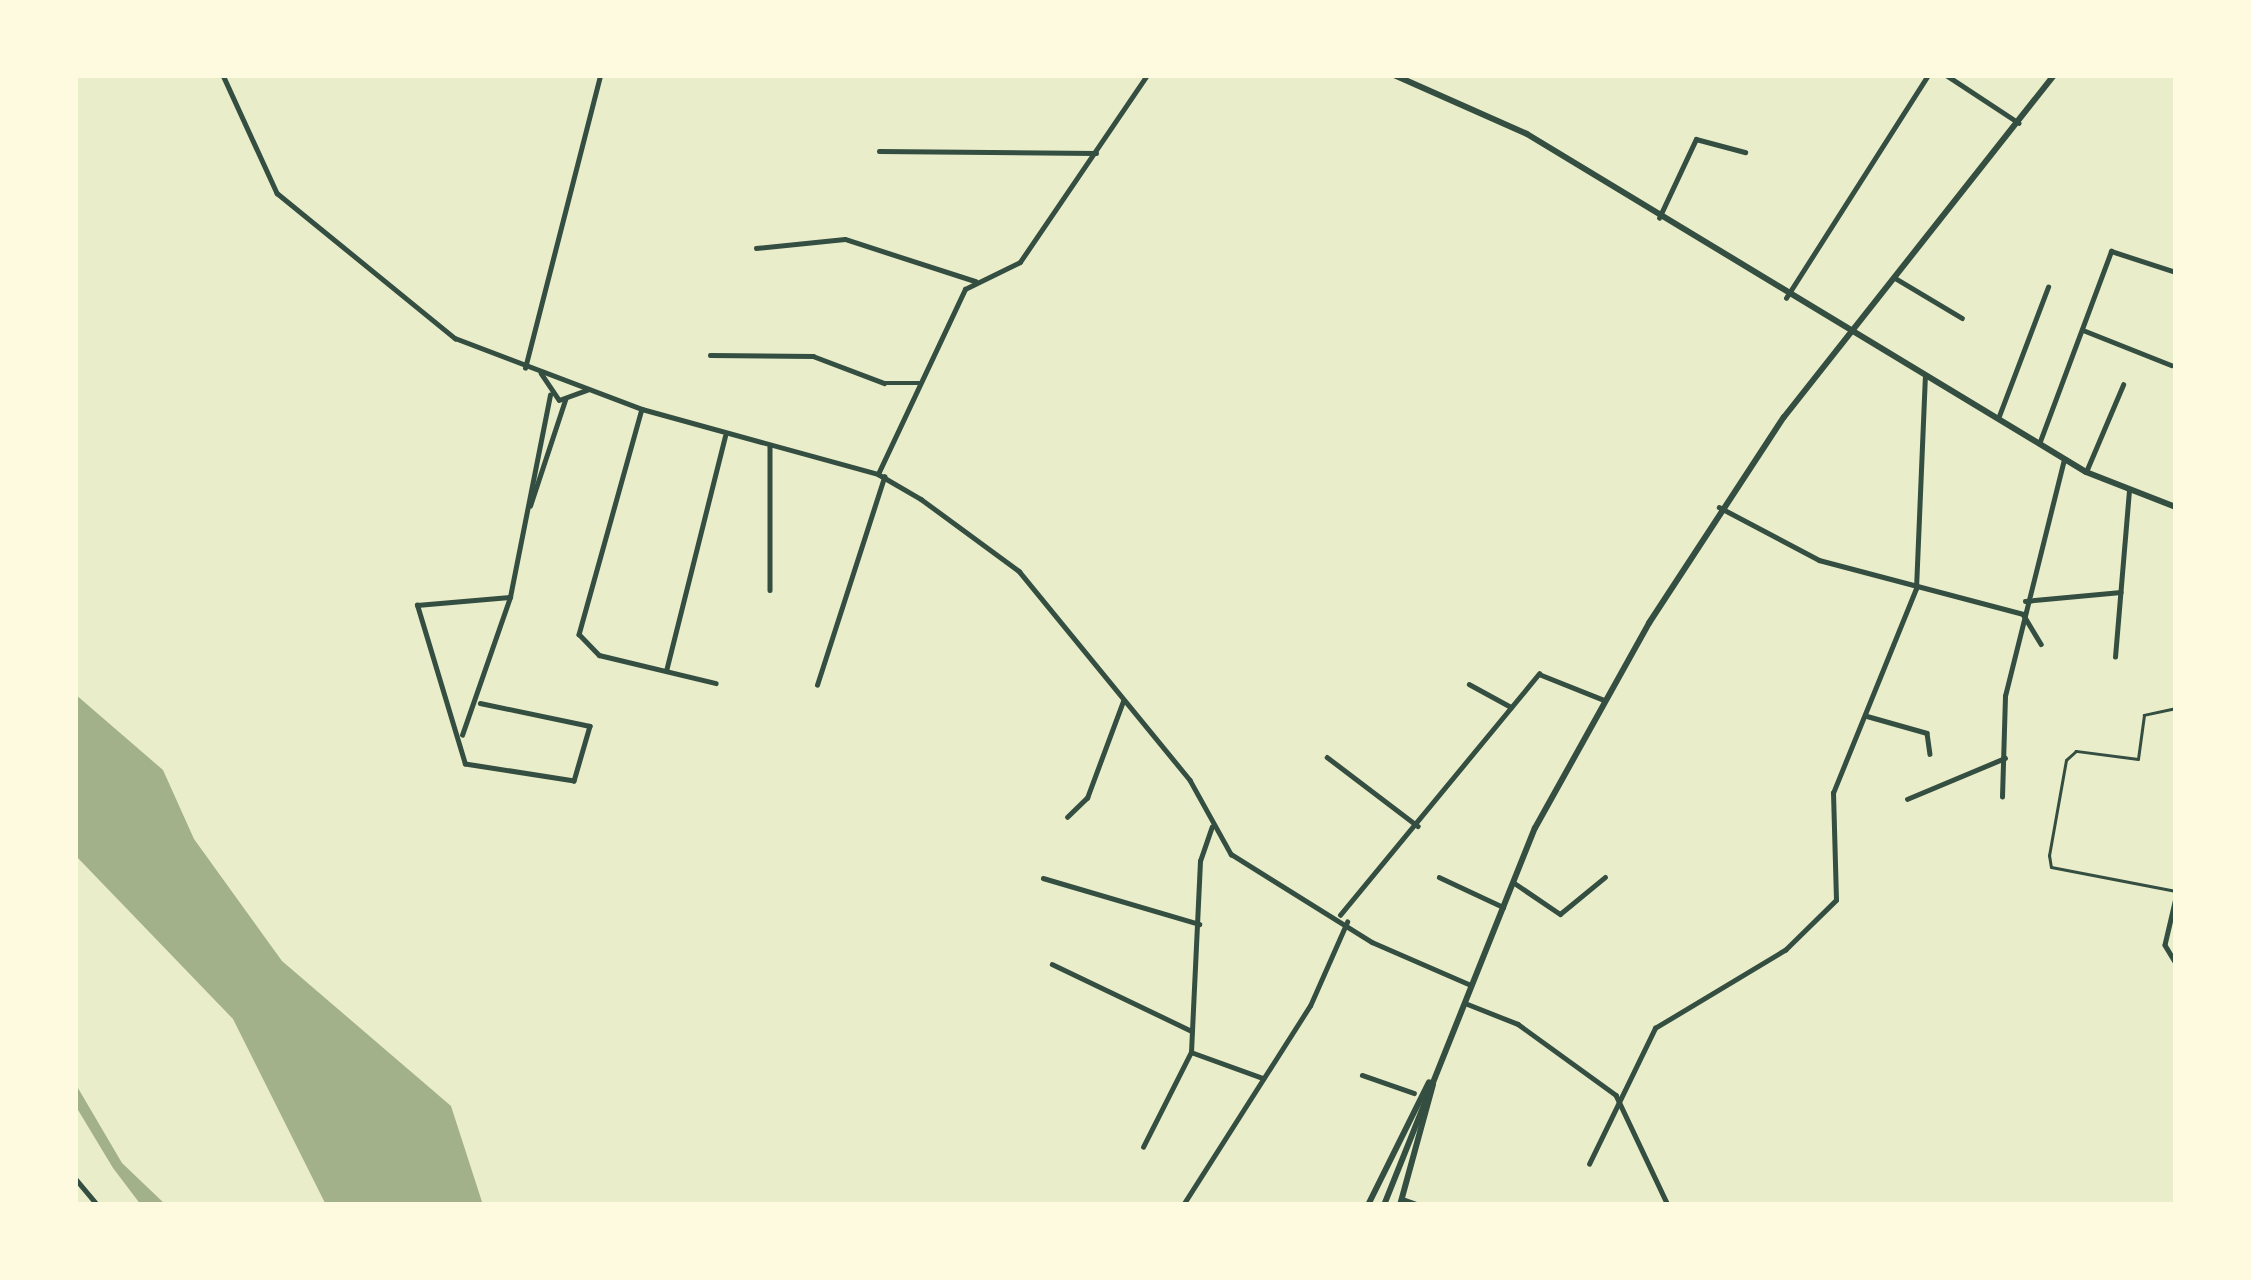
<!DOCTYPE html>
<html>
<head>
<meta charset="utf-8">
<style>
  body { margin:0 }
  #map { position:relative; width:2251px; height:1280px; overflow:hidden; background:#e9edc9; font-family:"Public Sans",sans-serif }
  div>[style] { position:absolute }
  .water>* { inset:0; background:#a3b18a }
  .service>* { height:3px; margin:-1.5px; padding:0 1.5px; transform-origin:1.5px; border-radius:1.5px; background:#344e41 }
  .minor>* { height:4.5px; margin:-2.25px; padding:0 2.25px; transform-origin:2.25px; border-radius:2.25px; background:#344e41 }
  .tertiary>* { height:6px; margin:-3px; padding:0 3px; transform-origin:3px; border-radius:3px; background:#344e41 }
  .secondary>* { height:6px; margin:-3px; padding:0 3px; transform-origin:3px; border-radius:3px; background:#344e41 }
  span { translate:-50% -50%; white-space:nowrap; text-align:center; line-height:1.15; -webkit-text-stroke:9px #fefae0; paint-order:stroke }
  .frame { position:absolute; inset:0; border:78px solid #fefae0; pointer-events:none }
</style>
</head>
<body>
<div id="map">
  <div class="water">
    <div style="clip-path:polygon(75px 694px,163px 770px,194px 839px,282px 961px,451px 1106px,483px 1205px,326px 1205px,233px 1019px,75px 855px)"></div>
    <div style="clip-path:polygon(75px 1083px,122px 1163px,166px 1205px,141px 1205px,113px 1168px,75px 1105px)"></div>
  </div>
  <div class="service">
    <div style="left:2176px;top:708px;width:33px;rotate:168deg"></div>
    <div style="left:2144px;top:715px;width:44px;rotate:97.8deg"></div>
    <div style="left:2138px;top:759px;width:63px;rotate:-172.6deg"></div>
    <div style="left:2076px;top:751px;width:13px;rotate:138deg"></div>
    <div style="left:2066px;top:760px;width:97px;rotate:100.1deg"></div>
    <div style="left:2049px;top:855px;width:12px;rotate:81deg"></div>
    <div style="left:2051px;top:867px;width:127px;rotate:10.9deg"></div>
  </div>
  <div class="minor">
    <div style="left:223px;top:75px;width:130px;rotate:65.4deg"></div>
    <div style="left:277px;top:193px;width:230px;rotate:39.2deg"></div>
    <div style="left:455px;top:338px;width:200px;rotate:20.8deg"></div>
    <div style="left:642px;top:409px;width:245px;rotate:15.4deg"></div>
    <div style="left:878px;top:474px;width:50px;rotate:30.2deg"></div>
    <div style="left:921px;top:499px;width:122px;rotate:36.3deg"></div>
    <div style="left:1019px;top:571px;width:270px;rotate:50.7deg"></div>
    <div style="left:1190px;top:780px;width:85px;rotate:61deg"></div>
    <div style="left:1231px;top:854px;width:166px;rotate:32deg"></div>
    <div style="left:1372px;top:942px;width:108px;rotate:23.5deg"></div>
    <div style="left:1946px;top:75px;width:87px;rotate:33.3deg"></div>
    <div style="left:879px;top:151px;width:217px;rotate:0.5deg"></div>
    <div style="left:1659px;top:218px;width:87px;rotate:-64.9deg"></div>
    <div style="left:1696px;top:139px;width:51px;rotate:14.9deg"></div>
    <div style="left:756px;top:248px;width:89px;rotate:-5.8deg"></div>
    <div style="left:845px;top:239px;width:137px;rotate:17.9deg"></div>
    <div style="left:1895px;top:278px;width:78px;rotate:30.8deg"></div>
    <div style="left:1786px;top:298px;width:264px;rotate:-57.5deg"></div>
    <div style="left:2083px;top:330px;width:95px;rotate:21.7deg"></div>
    <div style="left:710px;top:355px;width:103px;rotate:0.6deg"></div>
    <div style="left:813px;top:356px;width:76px;rotate:20.8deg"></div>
    <div style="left:884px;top:383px;width:35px"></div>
    <div style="left:525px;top:368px;width:302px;rotate:-75.6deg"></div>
    <div style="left:541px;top:373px;width:32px;rotate:56deg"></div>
    <div style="left:559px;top:400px;width:30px;rotate:-20deg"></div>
    <div style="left:642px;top:409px;width:234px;rotate:105.6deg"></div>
    <div style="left:579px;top:634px;width:29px;rotate:46deg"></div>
    <div style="left:599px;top:655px;width:120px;rotate:13.5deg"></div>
    <div style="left:1999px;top:416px;width:138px;rotate:-69.2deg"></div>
    <div style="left:2039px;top:444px;width:206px;rotate:-69.5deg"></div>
    <div style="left:2111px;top:251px;width:68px;rotate:17.9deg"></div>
    <div style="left:770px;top:447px;width:143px;rotate:90deg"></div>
    <div style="left:2086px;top:472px;width:95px;rotate:-67deg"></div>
    <div style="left:878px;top:474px;width:204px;rotate:-64.8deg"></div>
    <div style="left:965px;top:289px;width:61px;rotate:-26.1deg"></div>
    <div style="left:1020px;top:262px;width:226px;rotate:-55.8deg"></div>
    <div style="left:530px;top:506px;width:112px;rotate:-71.7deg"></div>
    <div style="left:1719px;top:507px;width:113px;rotate:27.9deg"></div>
    <div style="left:1819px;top:560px;width:211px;rotate:14.8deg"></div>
    <div style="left:2023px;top:614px;width:35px;rotate:59deg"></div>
    <div style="left:2025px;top:601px;width:96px;rotate:-5.4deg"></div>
    <div style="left:2115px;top:657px;width:166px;rotate:-85.2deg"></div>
    <div style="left:666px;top:671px;width:242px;rotate:-75.9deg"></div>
    <div style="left:1469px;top:684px;width:48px;rotate:28.7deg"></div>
    <div style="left:817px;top:685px;width:219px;rotate:-72.1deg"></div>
    <div style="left:480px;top:703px;width:112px;rotate:11.8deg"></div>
    <div style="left:590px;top:726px;width:57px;rotate:106.2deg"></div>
    <div style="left:574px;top:781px;width:110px;rotate:-171.1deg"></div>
    <div style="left:465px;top:764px;width:166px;rotate:-106.8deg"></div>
    <div style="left:417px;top:605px;width:93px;rotate:-4.9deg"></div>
    <div style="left:1867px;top:716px;width:62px;rotate:15.8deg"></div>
    <div style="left:1927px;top:733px;width:21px;rotate:82deg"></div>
    <div style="left:462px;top:735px;width:146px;rotate:-70.8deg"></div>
    <div style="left:510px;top:597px;width:206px;rotate:-78.8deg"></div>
    <div style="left:1327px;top:757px;width:114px;rotate:37.2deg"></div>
    <div style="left:2002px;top:797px;width:101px;rotate:-88.3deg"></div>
    <div style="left:2005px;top:696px;width:244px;rotate:-76deg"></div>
    <div style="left:1907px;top:799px;width:106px;rotate:-22.7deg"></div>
    <div style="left:1067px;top:817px;width:28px;rotate:-44deg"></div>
    <div style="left:1087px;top:798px;width:103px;rotate:-69.6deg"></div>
    <div style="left:1439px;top:877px;width:71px;rotate:25.1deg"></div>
    <div style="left:1043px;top:878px;width:163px;rotate:16.4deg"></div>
    <div style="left:1513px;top:882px;width:57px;rotate:34.2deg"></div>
    <div style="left:1560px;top:914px;width:58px;rotate:-39.4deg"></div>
    <div style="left:2176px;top:898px;width:48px;rotate:103.2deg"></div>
    <div style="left:2165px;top:945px;width:21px;rotate:59deg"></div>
    <div style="left:1340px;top:915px;width:313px;rotate:-50.5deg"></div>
    <div style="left:1539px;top:674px;width:70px;rotate:21.8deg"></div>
    <div style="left:1052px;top:964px;width:155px;rotate:25.6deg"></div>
    <div style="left:2176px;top:982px;width:1px;rotate:-90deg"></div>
    <div style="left:1465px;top:1003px;width:57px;rotate:21.6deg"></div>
    <div style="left:1518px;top:1024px;width:121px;rotate:35.9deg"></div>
    <div style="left:1616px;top:1095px;width:122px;rotate:64.7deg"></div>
    <div style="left:1191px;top:1052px;width:77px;rotate:19.9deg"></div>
    <div style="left:1362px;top:1075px;width:55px;rotate:19.1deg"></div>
    <div style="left:1143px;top:1147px;width:106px;rotate:-63.2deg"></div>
    <div style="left:1191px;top:1052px;width:191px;rotate:-87.3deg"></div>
    <div style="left:1200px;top:861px;width:36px;rotate:-71deg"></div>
    <div style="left:1589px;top:1164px;width:151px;rotate:-64.1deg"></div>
    <div style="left:1655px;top:1028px;width:152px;rotate:-31deg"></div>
    <div style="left:1785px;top:950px;width:71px;rotate:-44.4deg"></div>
    <div style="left:1836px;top:900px;width:107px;rotate:-91.6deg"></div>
    <div style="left:1833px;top:793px;width:220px;rotate:-67.9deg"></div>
    <div style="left:1916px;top:589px;width:211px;rotate:-87.6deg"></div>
    <div style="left:75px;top:1178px;width:35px;rotate:50deg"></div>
    <div style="left:1402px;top:1199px;width:18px;rotate:19deg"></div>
    <div style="left:1183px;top:1205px;width:236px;rotate:-57.5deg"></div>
    <div style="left:1310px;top:1006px;width:92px;rotate:-66.2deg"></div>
  </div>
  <div class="tertiary">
    <div style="left:1394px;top:75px;width:145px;rotate:23.9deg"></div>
    <div style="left:1527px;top:134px;width:653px;rotate:31.16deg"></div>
    <div style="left:2086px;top:472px;width:97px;rotate:21.3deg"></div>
  </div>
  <div class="secondary">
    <div style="left:1368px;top:1205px;width:137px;rotate:-63.6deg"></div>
    <div style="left:1384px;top:1205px;width:406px;rotate:-68.2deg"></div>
    <div style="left:1535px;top:828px;width:235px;rotate:-60.9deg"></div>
    <div style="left:1649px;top:623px;width:246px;rotate:-56.8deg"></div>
    <div style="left:1784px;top:417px;width:436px;rotate:-51.7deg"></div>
    <div style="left:1400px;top:1205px;width:125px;rotate:-74.7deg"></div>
  </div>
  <div class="frame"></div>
</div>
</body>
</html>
